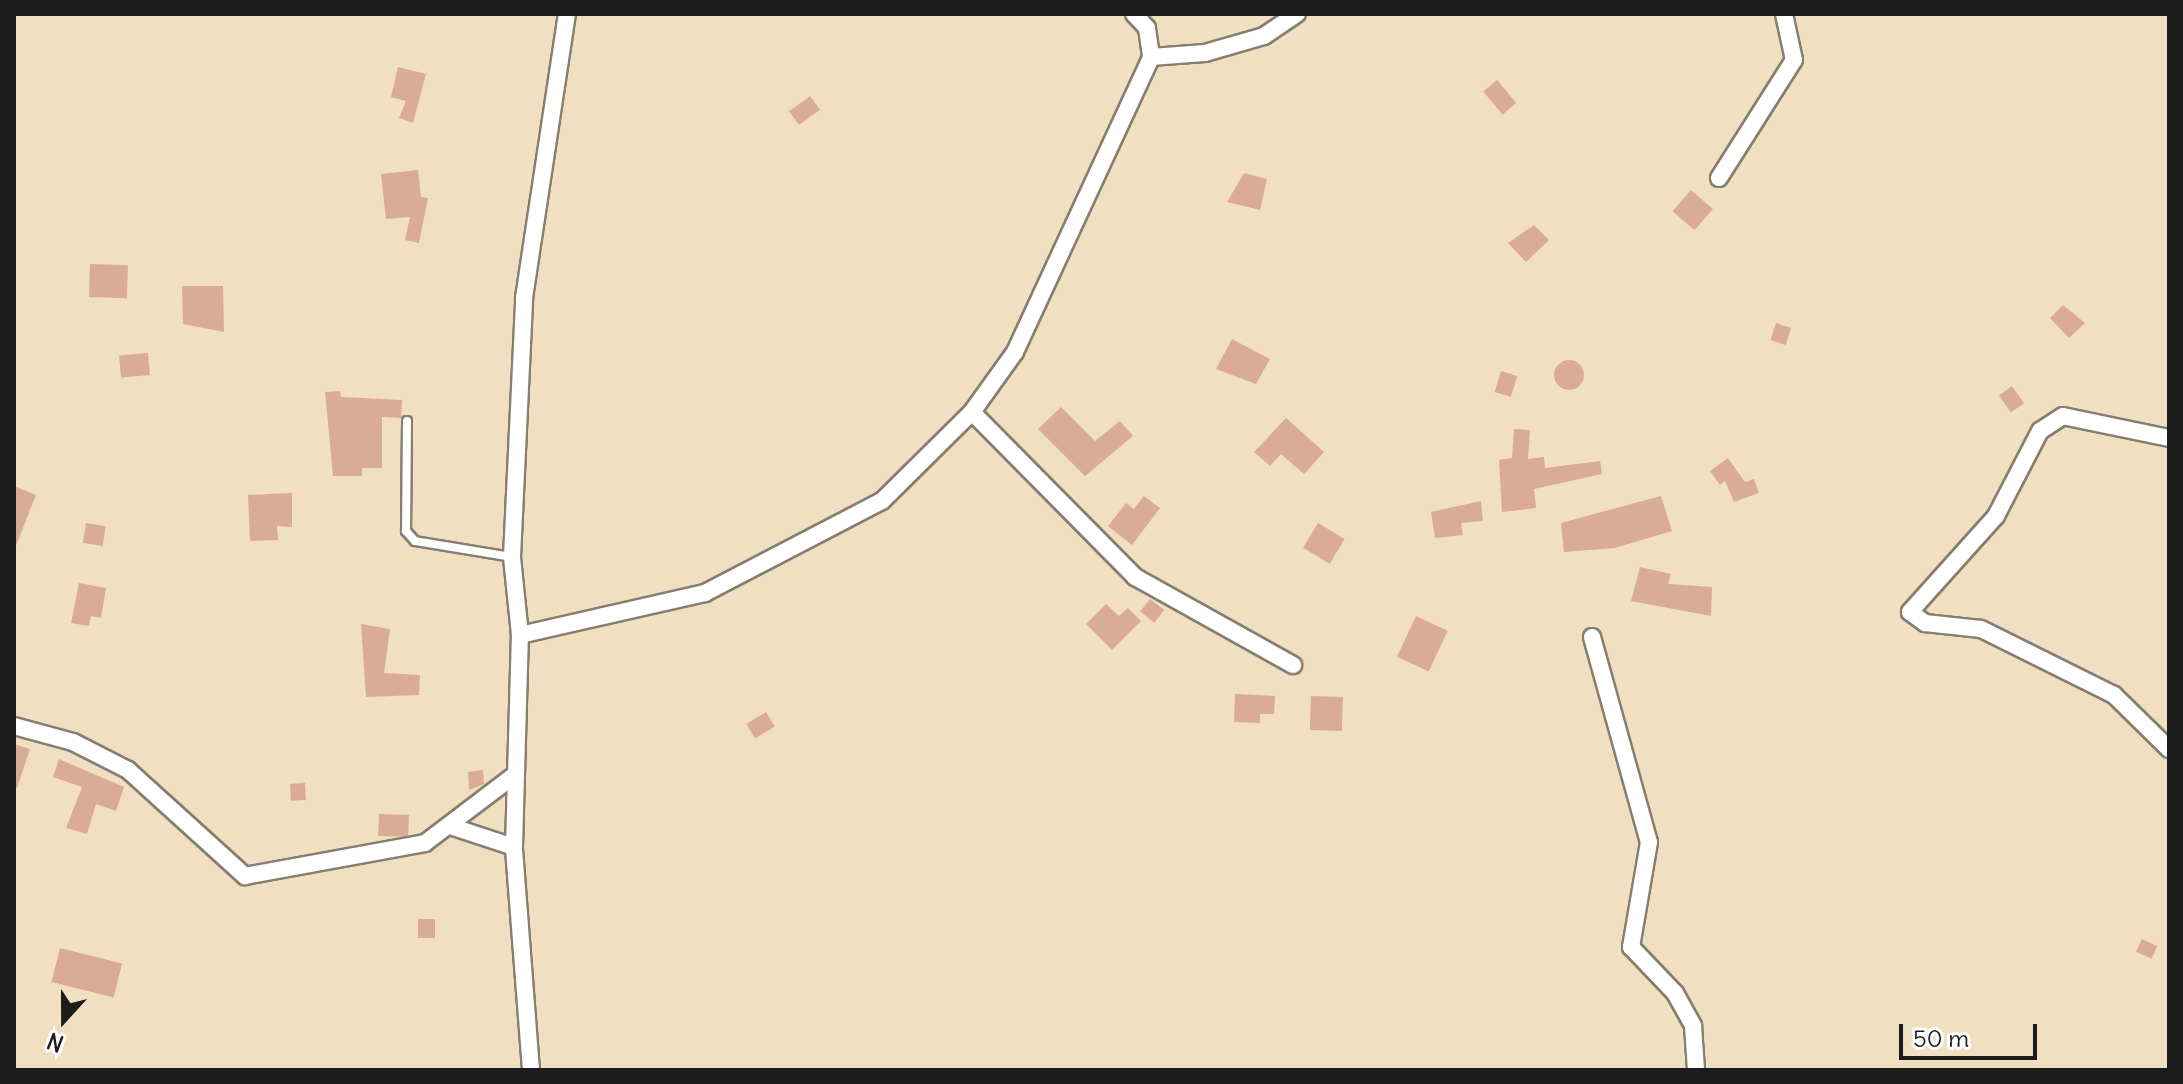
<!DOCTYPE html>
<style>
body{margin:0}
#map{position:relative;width:2183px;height:1084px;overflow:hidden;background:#f0dfc0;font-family:Delius,sans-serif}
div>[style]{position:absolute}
.building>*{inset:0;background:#dbac95;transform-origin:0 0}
.round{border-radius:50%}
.roads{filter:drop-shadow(2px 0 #867e6e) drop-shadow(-2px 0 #867e6e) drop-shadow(0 2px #867e6e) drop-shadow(0 -2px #867e6e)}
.lane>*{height:8px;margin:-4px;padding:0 4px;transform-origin:4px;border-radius:4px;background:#fff}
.street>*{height:16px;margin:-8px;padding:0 8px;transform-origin:8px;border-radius:8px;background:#fff}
span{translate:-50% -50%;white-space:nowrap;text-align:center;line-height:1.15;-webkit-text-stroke:6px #fff;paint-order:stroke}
.frame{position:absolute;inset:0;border:16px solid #1c1c1c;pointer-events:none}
.north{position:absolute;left:24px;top:980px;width:80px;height:80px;-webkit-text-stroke:6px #fff;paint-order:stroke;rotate:201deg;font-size:22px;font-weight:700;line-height:32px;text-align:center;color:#1c1c1c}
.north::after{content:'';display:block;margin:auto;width:28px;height:36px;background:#1c1c1c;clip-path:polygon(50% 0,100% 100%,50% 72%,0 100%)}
.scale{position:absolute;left:1899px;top:1024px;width:138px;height:36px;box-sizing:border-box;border:4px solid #1c1c1c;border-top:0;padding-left:10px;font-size:24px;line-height:28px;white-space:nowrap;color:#1c1c1c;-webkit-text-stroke:6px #fff;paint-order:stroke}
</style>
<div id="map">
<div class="building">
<div style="clip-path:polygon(398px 67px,426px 74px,413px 123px,399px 118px,406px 101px,391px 97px)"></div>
<div style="left:1497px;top:80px;width:30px;height:18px;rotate:50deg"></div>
<div style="left:810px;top:96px;width:17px;height:26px;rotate:54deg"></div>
<div style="clip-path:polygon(418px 170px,421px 197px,428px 198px,419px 243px,405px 240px,410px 217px,386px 219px,381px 174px)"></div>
<div style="clip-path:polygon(1244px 173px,1267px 179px,1260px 210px,1227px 202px)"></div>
<div style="left:1691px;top:190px;width:29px;height:28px;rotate:41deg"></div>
<div style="clip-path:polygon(1534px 225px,1549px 240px,1526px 262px,1508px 243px)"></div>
<div style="left:90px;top:264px;width:38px;height:33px;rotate:2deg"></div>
<div style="clip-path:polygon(182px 286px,223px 286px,224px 332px,183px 324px)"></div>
<div style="clip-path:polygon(2063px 305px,2085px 323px,2069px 338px,2050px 318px)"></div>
<div style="left:1776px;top:323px;width:16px;height:18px;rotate:18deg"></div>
<div style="clip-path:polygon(1232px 339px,1270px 359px,1256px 384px,1216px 369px)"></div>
<div style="left:148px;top:353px;width:22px;height:29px;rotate:85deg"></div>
<div class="round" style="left:1554px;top:360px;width:30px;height:30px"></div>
<div style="left:1501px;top:371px;width:17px;height:22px;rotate:17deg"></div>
<div style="left:2012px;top:386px;width:21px;height:16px;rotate:55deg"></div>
<div style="clip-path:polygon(340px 391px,341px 397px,402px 400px,401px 418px,382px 417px,382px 468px,362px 468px,362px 476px,333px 476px,325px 392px)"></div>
<div style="clip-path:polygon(1061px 407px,1095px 441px,1120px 421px,1133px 436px,1085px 476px,1038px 429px)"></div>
<div style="clip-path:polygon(1286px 418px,1324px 452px,1304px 474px,1281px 454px,1270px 466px,1254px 452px)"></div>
<div style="clip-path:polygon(1514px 429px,1530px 430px,1528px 459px,1544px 457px,1545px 468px,1600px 461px,1602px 474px,1534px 489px,1536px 508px,1502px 512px,1499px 460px,1512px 458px)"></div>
<div style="clip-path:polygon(1728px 458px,1745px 482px,1754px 479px,1759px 493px,1734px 502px,1725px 481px,1720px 485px,1710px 471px)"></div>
<div style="clip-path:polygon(14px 486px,36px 495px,15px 548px,14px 548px)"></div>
<div style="clip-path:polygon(292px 493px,292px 527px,277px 526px,278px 540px,250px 541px,248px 495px)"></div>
<div style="clip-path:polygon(1144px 496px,1160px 508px,1132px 545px,1108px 526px,1126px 503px,1134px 509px)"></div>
<div style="clip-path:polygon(1661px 496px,1672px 531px,1615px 548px,1564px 552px,1561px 523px)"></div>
<div style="clip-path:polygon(1481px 501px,1483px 521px,1461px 523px,1463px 535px,1435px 538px,1431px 512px)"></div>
<div style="left:86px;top:523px;width:20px;height:20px;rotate:9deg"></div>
<div style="left:1318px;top:523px;width:31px;height:29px;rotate:31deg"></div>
<div style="clip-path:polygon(1640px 567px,1671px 574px,1668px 584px,1712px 587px,1711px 616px,1631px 601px)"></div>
<div style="clip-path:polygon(79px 583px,106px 588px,101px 618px,91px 616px,89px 626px,71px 623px)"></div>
<div style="left:1150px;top:599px;width:18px;height:16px;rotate:38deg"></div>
<div style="clip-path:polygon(1106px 604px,1119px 616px,1128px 608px,1141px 621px,1112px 650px,1086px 624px)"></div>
<div style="left:1416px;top:616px;width:35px;height:45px;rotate:25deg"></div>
<div style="clip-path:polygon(361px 624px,390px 629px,384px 673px,420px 675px,419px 695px,366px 697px)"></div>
<div style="clip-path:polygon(1235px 694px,1275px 696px,1274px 714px,1260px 714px,1260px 723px,1234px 722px)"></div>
<div style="left:1311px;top:696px;width:32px;height:34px;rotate:2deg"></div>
<div style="left:766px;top:712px;width:17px;height:23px;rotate:59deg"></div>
<div style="clip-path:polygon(14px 744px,30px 749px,17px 788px,14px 788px)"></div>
<div style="clip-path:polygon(59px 759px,124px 787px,116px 811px,96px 804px,87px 834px,66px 828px,82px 787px,53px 777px)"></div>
<div style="clip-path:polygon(483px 770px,484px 784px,469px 790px,468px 772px)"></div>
<div style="left:305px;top:783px;width:17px;height:15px;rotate:87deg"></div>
<div style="left:379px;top:814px;width:30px;height:22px;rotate:2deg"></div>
<div style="left:418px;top:919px;width:17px;height:19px"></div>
<div style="left:2142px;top:939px;width:17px;height:14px;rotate:25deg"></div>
<div style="left:60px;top:948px;width:64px;height:35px;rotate:14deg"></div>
</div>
<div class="roads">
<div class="lane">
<div style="left:407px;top:421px;width:110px;rotate:90.5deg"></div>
<div style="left:406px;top:531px;width:13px;rotate:48deg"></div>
<div style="left:415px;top:541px;width:98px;rotate:9.4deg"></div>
</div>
<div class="street">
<div style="left:1134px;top:14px;width:19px;rotate:47deg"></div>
<div style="left:1147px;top:28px;width:29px;rotate:82deg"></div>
<div style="left:1719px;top:178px;width:140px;rotate:-57.6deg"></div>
<div style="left:1794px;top:60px;width:47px;rotate:-102.3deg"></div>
<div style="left:972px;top:412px;width:232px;rotate:45.3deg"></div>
<div style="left:1135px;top:577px;width:181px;rotate:29.1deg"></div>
<div style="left:2169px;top:438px;width:108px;rotate:-168.3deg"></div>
<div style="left:2063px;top:416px;width:27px;rotate:147deg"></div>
<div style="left:2040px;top:431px;width:96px;rotate:117.4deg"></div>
<div style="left:1996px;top:516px;width:129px;rotate:131.9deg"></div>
<div style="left:1910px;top:612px;width:19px;rotate:36deg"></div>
<div style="left:1925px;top:623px;width:56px;rotate:6.1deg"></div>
<div style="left:1981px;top:629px;width:148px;rotate:26.4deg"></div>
<div style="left:2114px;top:695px;width:77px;rotate:44.5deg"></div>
<div style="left:520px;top:635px;width:190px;rotate:-12.8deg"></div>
<div style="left:705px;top:593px;width:199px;rotate:-27.5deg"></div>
<div style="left:882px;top:501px;width:127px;rotate:-44.7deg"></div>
<div style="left:972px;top:412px;width:74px;rotate:-54.4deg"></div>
<div style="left:1015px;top:352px;width:325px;rotate:-65.2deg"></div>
<div style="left:1151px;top:57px;width:54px;rotate:-4.2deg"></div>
<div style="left:1205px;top:53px;width:61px;rotate:-16.1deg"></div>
<div style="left:1264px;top:36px;width:40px;rotate:-34deg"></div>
<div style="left:1592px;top:637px;width:213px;rotate:74.5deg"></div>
<div style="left:1649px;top:842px;width:107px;rotate:99.7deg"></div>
<div style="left:1631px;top:947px;width:64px;rotate:46.3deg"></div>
<div style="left:1675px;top:993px;width:38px;rotate:61deg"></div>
<div style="left:1693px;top:1026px;width:44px;rotate:86.1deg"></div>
<div style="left:14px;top:726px;width:61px;rotate:15.2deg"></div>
<div style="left:73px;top:742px;width:62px;rotate:27deg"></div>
<div style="left:128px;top:770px;width:158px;rotate:42.2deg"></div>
<div style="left:245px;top:876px;width:183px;rotate:-10.4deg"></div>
<div style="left:425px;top:843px;width:109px;rotate:-37.2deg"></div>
<div style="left:453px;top:827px;width:64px;rotate:18.2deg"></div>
<div style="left:531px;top:1070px;width:224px;rotate:-94.4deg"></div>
<div style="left:514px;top:847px;width:212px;rotate:-88.4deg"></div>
<div style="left:520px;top:635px;width:78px;rotate:-95.9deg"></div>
<div style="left:512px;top:557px;width:259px;rotate:-87.3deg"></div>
<div style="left:524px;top:298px;width:287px;rotate:-81.4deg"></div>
</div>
</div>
<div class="frame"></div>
<div class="north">N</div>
<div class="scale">50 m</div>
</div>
